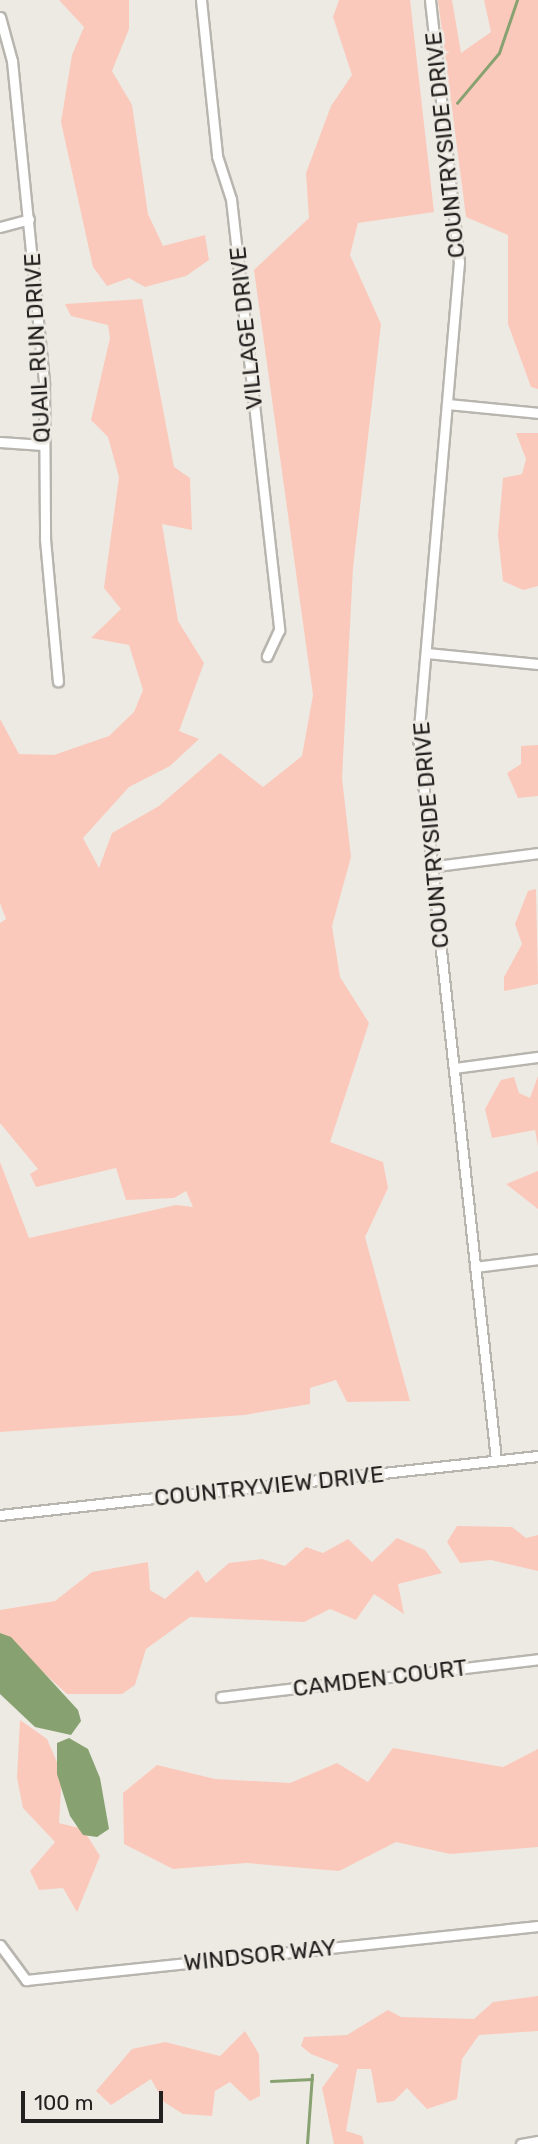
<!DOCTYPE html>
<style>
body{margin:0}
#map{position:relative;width:538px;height:2144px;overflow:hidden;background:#edeae3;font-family:Rubik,sans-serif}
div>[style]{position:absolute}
.green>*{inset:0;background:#fbc9bb}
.water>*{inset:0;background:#87a270}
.stream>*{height:2.5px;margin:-1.25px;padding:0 1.25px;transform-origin:1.25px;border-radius:1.25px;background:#87a270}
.roads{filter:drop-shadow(2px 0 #b8b5af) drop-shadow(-2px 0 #b8b5af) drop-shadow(0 2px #b8b5af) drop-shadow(0 -2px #b8b5af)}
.street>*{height:9px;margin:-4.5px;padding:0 4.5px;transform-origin:4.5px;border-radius:4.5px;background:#fff}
span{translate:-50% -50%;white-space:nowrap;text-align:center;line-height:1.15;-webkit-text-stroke:6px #edeae3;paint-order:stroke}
.street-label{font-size:23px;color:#22211f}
.scale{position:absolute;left:21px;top:2091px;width:142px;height:32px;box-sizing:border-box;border:4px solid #22211f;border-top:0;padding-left:9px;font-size:21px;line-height:24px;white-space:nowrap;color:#22211f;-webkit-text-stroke:5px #edeae3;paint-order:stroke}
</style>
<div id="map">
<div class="green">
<div style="clip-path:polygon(59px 0,129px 0,129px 29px,112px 71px,132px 105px,148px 214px,163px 246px,205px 235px,209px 260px,186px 276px,145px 287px,129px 278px,107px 286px,93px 267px,61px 122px,72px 55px,84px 27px)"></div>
<div style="clip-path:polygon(339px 0,410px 0,434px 212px,358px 223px,350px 255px,381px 324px,353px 568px,342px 778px,351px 857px,332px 926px,340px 977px,369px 1023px,330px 1142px,383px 1162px,388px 1188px,365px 1237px,410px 1401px,347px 1402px,336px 1380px,310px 1388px,310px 1404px,244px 1415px,0 1432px,0 1162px,29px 1238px,176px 1205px,193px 1207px,186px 1191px,174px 1198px,126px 1200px,116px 1168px,36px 1187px,30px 1174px,38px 1169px,0 1123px,0 923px,6px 919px,0 903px,0 719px,19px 754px,54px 755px,109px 736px,134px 712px,143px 690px,129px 645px,91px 638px,121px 609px,104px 588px,119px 477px,108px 437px,91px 420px,110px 338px,108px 325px,71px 316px,65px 304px,142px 299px,174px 467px,190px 478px,192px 530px,162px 524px,178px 621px,204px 663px,179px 731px,199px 739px,170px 766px,129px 787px,83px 838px,99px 868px,112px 833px,159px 806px,220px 753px,263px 787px,302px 756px,313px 695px,254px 270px,309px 218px,306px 173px,331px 106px,352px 75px,333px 17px)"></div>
<div style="clip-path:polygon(438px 0,452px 0,461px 53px,491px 32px,484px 0,538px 0,538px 389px,531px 387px,508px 324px,508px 235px,466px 217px)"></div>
<div style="clip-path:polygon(516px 433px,538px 433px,538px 586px,523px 590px,503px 581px,498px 535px,503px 478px,522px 474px,526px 459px)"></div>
<div style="clip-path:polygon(538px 745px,538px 796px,518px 798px,507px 773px,521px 764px,521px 746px)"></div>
<div style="clip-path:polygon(536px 889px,538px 984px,504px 991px,504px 977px,522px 944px,515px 924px,528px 891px)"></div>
<div style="clip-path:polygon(538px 1076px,538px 1146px,535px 1130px,492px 1138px,485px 1109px,501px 1080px,514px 1077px,519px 1093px,530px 1098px)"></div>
<div style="clip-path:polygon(538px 1171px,538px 1209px,506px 1184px)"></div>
<div style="clip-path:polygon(457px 1526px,512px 1527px,526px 1538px,538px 1535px,538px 1571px,491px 1560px,460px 1563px,447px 1542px)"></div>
<div style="clip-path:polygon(397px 1538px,425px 1550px,442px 1573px,398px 1584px,404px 1614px,374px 1594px,356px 1620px,330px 1609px,304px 1622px,190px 1617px,146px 1649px,135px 1685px,122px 1694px,67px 1694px,0 1633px,0 1610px,55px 1601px,92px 1572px,148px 1562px,150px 1590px,165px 1599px,198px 1570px,206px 1583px,229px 1563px,262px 1559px,285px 1566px,306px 1547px,323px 1553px,348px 1539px,372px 1562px)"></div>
<div style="clip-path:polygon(20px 1720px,47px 1739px,62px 1774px,59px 1823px,83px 1829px,100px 1856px,77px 1912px,63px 1888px,39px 1890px,30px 1871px,55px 1842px,23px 1808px,17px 1778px)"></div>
<div style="clip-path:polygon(393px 1748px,503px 1767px,538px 1749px,538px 1847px,450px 1854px,396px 1842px,339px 1871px,246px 1863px,173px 1869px,124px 1844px,123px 1793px,157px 1765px,215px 1779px,290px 1783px,337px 1763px,368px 1782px)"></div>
<div style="clip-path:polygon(538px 1996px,538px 2031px,479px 2035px,462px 2059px,457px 2099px,427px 2109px,407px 2088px,394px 2101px,377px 2103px,371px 2069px,357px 2069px,346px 2131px,362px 2136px,364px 2144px,334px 2144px,322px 2088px,339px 2065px,311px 2054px,301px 2046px,304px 2037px,347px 2035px,388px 2010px,401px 2017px,474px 2019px,493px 2002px)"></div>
<div style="clip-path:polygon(245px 2031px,259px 2054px,260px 2096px,250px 2101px,230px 2082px,215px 2091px,212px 2116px,183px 2114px,164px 2102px,151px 2079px,111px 2105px,96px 2091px,132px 2049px,165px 2042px,220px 2056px)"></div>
</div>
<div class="water">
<div style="clip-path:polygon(0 1633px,11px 1637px,78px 1710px,81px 1721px,71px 1735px,35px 1727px,0 1694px)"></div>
<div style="clip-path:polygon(69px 1738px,88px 1749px,100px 1778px,109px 1829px,97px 1837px,83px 1835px,70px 1816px,57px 1774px,57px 1743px)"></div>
</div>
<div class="stream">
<div style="left:457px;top:103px;width:65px;rotate:-50deg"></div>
<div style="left:499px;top:53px;width:56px;rotate:-71.2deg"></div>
<div style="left:271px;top:2081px;width:41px;rotate:-2.8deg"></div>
<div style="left:307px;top:2144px;width:69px;rotate:-85.9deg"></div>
</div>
<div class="roads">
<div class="street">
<div style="left:201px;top:0;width:157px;rotate:84.1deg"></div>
<div style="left:217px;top:156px;width:45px;rotate:72deg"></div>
<div style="left:231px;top:199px;width:434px;rotate:83.6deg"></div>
<div style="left:279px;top:630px;width:29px;rotate:115deg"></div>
<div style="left:430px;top:0;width:264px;rotate:83.7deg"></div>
<div style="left:459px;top:262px;width:477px;rotate:94.9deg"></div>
<div style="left:418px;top:737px;width:727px;rotate:83.84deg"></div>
<div style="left:0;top:17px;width:46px;rotate:74.7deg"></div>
<div style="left:12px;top:61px;width:325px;rotate:84.3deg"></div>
<div style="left:44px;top:384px;width:155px;rotate:89.6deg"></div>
<div style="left:45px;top:539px;width:143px;rotate:84.8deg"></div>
<div style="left:0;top:227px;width:30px;rotate:-15deg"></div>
<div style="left:447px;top:404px;width:91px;rotate:5.6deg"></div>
<div style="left:0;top:442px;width:43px;rotate:4deg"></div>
<div style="left:426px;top:653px;width:113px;rotate:5.6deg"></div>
<div style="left:429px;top:867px;width:110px;rotate:-7.3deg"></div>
<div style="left:454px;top:1068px;width:85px;rotate:-7.5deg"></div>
<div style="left:475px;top:1267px;width:64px;rotate:-7.2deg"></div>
<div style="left:0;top:1515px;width:541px;rotate:-6.26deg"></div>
<div style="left:221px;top:1697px;width:319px;rotate:-6.8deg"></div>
<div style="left:0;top:1945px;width:44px;rotate:53.4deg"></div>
<div style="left:26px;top:1980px;width:515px;rotate:-6.02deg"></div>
<div style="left:521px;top:2144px;width:17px;rotate:-10deg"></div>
</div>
</div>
<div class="street-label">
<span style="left:445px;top:145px;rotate:-96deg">COUNTRYSIDE DRIVE</span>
<span style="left:246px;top:328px;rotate:-96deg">VILLAGE DRIVE</span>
<span style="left:37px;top:348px;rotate:-93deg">QUAIL RUN DRIVE</span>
<span style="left:431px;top:835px;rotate:-95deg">COUNTRYSIDE DRIVE</span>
<span style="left:269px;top:1486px;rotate:-6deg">COUNTRYVIEW DRIVE</span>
<span style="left:380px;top:1678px;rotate:-7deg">CAMDEN COURT</span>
<span style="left:260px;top:1955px;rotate:-6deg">WINDSOR WAY</span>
</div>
<div class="scale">100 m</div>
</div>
